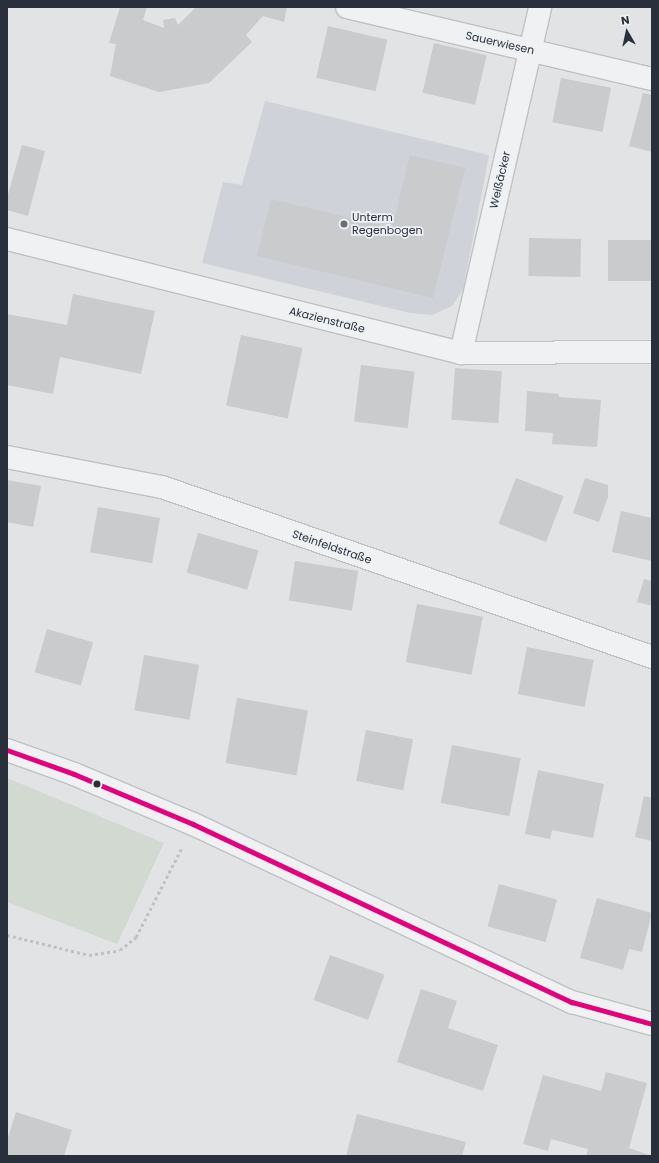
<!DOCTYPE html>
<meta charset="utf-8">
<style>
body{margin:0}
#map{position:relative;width:659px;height:1163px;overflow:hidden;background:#e1e3e5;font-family:Poppins,sans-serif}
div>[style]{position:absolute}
.built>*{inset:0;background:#cfd2d8}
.green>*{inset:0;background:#d1d9d1}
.building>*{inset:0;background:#c9cbcd;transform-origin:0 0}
.path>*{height:2.5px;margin-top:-1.25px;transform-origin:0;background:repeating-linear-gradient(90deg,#bfc1c4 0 3px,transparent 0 6px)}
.roads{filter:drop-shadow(1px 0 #bfc1c3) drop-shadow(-1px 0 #bfc1c3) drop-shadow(0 1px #bfc1c3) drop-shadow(0 -1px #bfc1c3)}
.street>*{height:22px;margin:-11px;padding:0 11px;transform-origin:11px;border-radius:11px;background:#eff1f2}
.bus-1>*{height:5px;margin:-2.5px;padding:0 2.5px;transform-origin:2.5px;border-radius:2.5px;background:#e5007d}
.dots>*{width:11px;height:11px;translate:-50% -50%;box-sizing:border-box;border:2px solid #eef1f4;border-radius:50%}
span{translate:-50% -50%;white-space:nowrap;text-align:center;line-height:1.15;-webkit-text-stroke:3.5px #eef1f4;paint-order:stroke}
.street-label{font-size:11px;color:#29303c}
.poi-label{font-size:11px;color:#29303c}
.left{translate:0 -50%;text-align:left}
.frame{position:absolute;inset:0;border:8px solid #29303c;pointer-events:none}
.north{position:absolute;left:607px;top:12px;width:40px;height:40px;-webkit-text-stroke:3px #eef1f4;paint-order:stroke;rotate:351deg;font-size:11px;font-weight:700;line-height:16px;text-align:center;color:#29303c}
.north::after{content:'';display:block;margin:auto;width:14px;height:18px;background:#29303c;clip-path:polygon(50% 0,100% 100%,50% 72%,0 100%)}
</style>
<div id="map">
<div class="built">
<div style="clip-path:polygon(265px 101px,489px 155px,463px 290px,452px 306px,432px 315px,410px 313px,202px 263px,223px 182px,242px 185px)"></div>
</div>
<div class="green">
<div style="clip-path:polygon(7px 778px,164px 843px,117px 944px,7px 902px)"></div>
</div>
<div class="building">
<div style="clip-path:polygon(120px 7px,147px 7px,143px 20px,164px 28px,163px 20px,175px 18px,178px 25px,196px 7px,287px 7px,284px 22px,263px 16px,246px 35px,252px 42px,209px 83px,159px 92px,110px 76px,116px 44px,109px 43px)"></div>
<div style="left:328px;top:26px;width:61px;height:53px;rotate:13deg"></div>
<div style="left:434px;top:43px;width:54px;height:51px;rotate:13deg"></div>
<div style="left:561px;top:78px;width:51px;height:45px;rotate:11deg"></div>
<div style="clip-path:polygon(643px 93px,652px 95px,652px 152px,629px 146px)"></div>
<div style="clip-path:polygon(22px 145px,45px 151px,28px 216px,7px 210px,7px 198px)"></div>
<div style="clip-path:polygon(410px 155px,465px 168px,433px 298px,257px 256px,271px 199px,392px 228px)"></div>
<div style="left:529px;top:238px;width:52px;height:38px;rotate:1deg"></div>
<div style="left:652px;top:240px;width:41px;height:44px;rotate:90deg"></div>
<div style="clip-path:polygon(73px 294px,155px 311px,141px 374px,60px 357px,53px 394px,7px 385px,7px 314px,67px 325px)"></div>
<div style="left:241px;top:335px;width:63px;height:72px;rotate:12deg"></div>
<div style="left:361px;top:365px;width:54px;height:57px;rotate:7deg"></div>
<div style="left:455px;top:368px;width:47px;height:52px;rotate:4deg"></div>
<div style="clip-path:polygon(527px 391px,559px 394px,559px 397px,601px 400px,597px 447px,552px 444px,553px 433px,525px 431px)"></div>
<div style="left:516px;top:478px;width:51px;height:49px;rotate:21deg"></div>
<div style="clip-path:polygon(585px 478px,608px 485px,608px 497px,599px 522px,573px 513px)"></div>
<div style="clip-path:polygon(7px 480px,41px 486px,33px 527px,7px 522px)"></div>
<div style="left:98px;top:507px;width:63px;height:46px;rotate:10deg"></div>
<div style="clip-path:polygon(621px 511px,652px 518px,652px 561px,612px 552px)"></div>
<div style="left:198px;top:533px;width:63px;height:41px;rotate:16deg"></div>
<div style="left:295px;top:561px;width:64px;height:40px;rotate:9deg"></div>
<div style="clip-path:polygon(644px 579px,652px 581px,652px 606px,637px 602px)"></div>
<div style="left:417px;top:604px;width:67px;height:59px;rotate:11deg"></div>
<div style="left:47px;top:629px;width:48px;height:45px;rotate:16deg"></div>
<div style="left:527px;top:647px;width:68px;height:48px;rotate:11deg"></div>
<div style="left:144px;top:655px;width:56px;height:56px;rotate:10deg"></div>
<div style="left:237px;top:698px;width:72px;height:66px;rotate:10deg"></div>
<div style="left:366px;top:730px;width:48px;height:52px;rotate:11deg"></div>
<div style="left:452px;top:745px;width:70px;height:59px;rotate:11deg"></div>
<div style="clip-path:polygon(538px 770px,604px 784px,593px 838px,552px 830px,550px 839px,525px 834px)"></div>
<div style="clip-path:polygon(644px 796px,652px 798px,652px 841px,635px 837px)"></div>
<div style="left:499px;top:884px;width:60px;height:44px;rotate:15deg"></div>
<div style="clip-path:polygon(597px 898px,652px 913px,642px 952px,629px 949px,623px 970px,580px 958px)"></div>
<div style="left:330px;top:955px;width:58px;height:48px;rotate:20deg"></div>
<div style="clip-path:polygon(421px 989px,457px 1001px,448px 1028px,498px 1045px,483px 1091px,397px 1062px)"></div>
<div style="clip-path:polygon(606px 1072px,647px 1083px,629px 1148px,652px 1156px,586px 1156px,588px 1149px,551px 1139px,548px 1151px,523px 1144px,543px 1075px,601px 1091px)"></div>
<div style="clip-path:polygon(16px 1112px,72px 1130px,64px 1156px,7px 1156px,7px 1141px)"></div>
<div style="clip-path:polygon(357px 1114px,466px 1142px,462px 1156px,346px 1156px)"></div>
</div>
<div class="path">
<div style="left:7px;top:935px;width:84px;rotate:13.7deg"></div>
<div style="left:89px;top:955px;width:31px;rotate:-9deg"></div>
<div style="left:120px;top:950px;width:21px;rotate:-39deg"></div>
<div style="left:136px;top:937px;width:99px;rotate:-62.9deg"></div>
</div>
<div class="roads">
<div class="street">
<div style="left:347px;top:7px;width:313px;rotate:13.3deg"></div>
<div style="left:7px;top:239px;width:468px;rotate:14.1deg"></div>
<div style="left:461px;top:353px;width:191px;rotate:-0.3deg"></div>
<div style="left:461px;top:353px;width:355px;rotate:-77.1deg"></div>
<div style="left:7px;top:457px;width:158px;rotate:11deg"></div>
<div style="left:162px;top:487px;width:519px;rotate:19.13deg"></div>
<div style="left:7px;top:750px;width:71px;rotate:19.7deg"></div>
<div style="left:74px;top:774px;width:129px;rotate:22.8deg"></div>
<div style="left:193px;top:824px;width:419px;rotate:25.2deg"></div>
<div style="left:572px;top:1002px;width:83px;rotate:15.4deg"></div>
</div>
</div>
<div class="bus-1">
<div style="left:7px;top:750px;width:71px;rotate:19.7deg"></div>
<div style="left:74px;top:774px;width:129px;rotate:22.8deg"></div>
<div style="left:193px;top:824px;width:419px;rotate:25.2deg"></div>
<div style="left:572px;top:1002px;width:83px;rotate:15.4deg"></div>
</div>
<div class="dots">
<div style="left:344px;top:224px;background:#696f77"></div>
<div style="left:97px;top:784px;background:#29303c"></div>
</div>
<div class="street-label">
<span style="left:500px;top:43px;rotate:13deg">Sauerwiesen</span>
<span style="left:500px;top:180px;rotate:-77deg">Weißäcker</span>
<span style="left:327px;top:320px;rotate:14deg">Akazienstraße</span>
<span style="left:332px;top:547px;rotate:19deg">Steinfeldstraße</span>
</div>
<div class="poi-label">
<span class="left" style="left:352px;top:224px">Unterm<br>Regenbogen</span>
</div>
<div class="frame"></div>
<div class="north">N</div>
</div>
